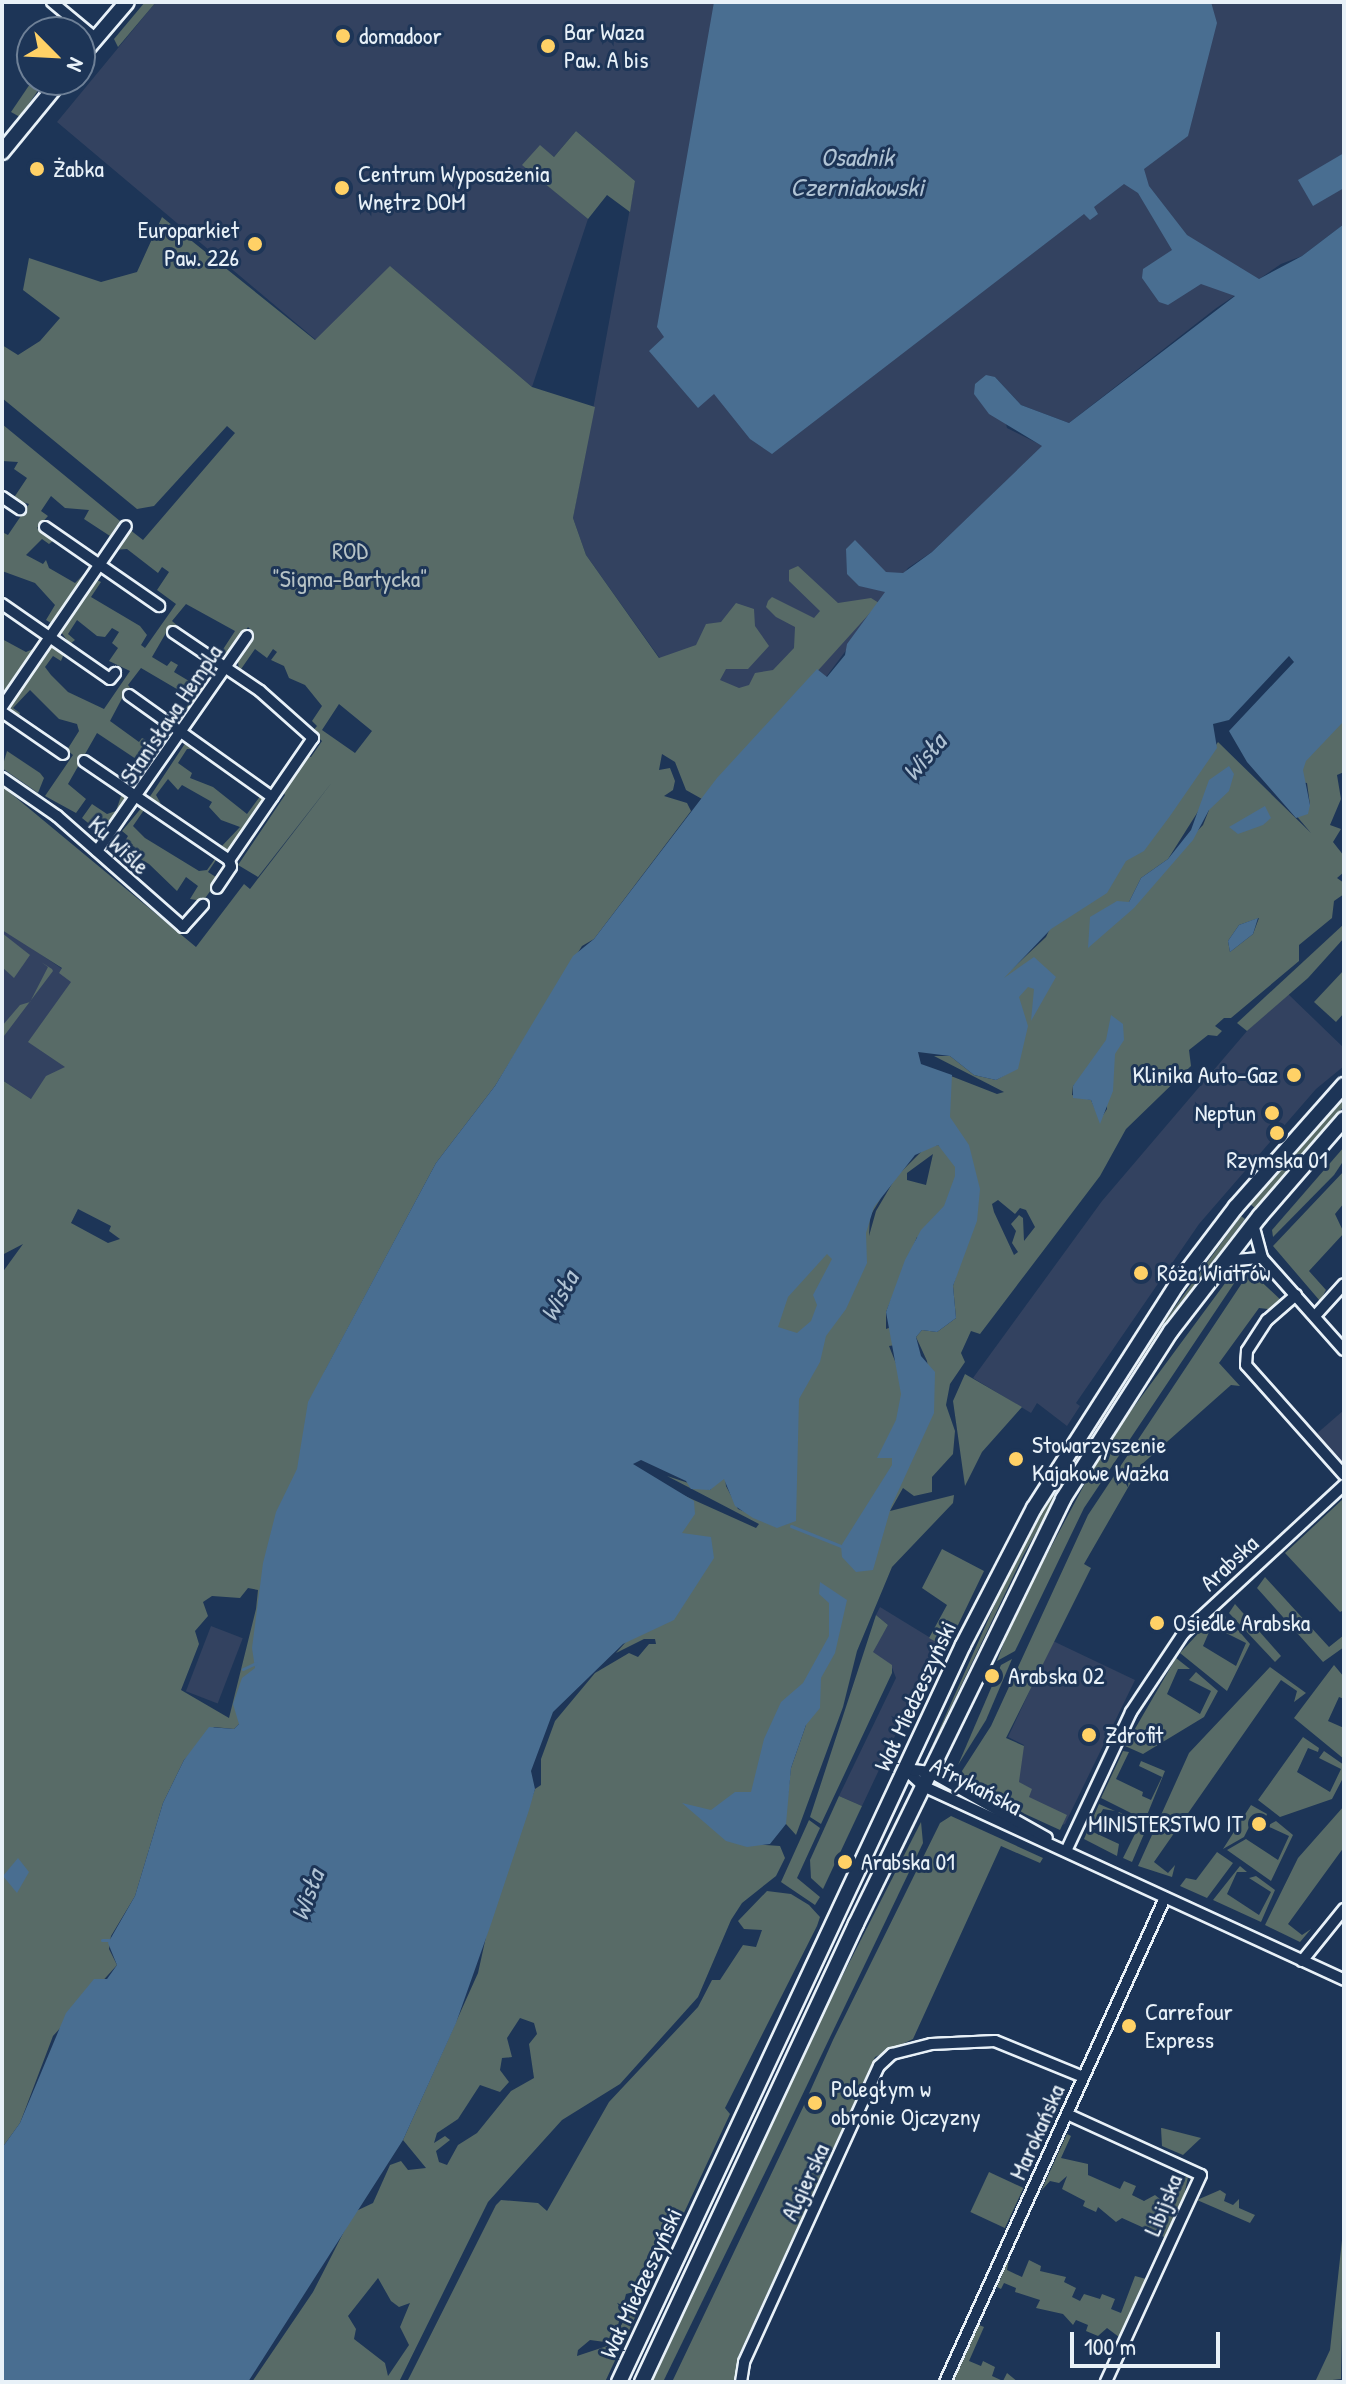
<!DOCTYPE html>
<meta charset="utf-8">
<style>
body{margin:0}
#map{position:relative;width:1346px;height:2384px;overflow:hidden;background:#1d3557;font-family:"Patrick Hand",sans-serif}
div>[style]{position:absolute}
.built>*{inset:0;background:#334260;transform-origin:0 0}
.green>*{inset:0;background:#586b67;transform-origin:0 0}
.water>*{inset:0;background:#496e91}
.stream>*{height:3px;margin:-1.5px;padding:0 1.5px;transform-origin:1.5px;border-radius:1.5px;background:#496e91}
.roads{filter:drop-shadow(2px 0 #e8f1f8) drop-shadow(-2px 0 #e8f1f8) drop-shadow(0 2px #e8f1f8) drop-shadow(0 -2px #e8f1f8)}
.minor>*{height:10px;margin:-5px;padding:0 5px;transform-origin:5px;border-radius:5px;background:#1d3557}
.tertiary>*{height:14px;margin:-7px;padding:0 7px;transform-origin:7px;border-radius:7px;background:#1d3557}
.secondary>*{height:14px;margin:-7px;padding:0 7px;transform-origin:7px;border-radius:7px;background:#1d3557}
.dots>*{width:22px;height:22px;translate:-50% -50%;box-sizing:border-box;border:4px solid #1d3557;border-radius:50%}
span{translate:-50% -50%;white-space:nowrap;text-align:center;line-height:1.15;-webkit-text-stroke:6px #1d3557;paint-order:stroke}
.poi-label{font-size:24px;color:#e8f1f8}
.left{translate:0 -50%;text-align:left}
.right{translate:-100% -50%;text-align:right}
.park-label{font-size:24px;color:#b6c2c5}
.street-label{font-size:24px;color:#e8f1f8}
.water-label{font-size:26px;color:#b0c3d4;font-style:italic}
.frame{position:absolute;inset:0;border:4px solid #e8f1f8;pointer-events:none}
.north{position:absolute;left:16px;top:16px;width:80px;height:80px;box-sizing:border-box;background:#1d3557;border:2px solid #6e8097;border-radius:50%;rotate:114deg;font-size:22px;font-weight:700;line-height:32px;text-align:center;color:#e8f1f8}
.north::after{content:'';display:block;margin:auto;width:28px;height:36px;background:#ffd166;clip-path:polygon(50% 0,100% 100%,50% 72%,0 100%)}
.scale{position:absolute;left:1070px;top:2332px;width:150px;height:36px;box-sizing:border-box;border:4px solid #e8f1f8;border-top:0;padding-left:10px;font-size:24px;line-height:28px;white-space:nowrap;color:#e8f1f8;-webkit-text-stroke:6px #1d3557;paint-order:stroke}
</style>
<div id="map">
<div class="built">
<div style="clip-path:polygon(156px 2px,1344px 2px,1344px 224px,1302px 256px,1281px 264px,1215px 309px,1069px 423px,1021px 405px,995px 377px,1007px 428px,1043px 446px,932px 552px,908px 568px,826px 677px,817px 669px,696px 709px,586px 555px,573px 518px,635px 181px,576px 131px,554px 157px,540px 146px,523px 165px,588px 219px,532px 387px,391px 267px,316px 340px,57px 122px)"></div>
<div style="clip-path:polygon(2px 928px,133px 1017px,75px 1128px,2px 1080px)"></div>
<div style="clip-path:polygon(1287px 993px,1344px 1048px,1344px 1066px,1316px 1089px,1199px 1224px,1076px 1403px,1080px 1406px,1067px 1426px,1037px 1403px,1031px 1413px,973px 1378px,1102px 1201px,1247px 1031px)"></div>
<div style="clip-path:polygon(1344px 1410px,1344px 1469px,1314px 1436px)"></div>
<div style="clip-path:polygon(880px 1607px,947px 1648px,927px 1689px,919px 1685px,862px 1806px,839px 1796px,896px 1678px,891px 1665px,872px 1652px,888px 1625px,876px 1615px)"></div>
<div style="left:211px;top:1626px;width:34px;height:70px;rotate:21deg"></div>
<div style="clip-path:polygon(1053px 1641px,1135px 1680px,1065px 1824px,1056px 1827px,1003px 1789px,1024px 1745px,1008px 1737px)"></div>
</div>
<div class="green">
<div style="clip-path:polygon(145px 2px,156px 2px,118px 47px,114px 39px)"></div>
<div style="clip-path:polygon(45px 80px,20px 117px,11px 112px,32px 81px)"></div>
<div style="clip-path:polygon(576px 131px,635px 181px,630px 212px,607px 195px,588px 219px,522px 165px,540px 145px,554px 157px)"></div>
<div style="clip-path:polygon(evenodd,162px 217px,315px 340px,390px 266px,532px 387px,595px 407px,573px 518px,586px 555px,659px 658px,696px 645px,706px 624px,721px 622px,736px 603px,754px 609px,755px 626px,769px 646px,748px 669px,726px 669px,720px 680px,739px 688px,749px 685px,755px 673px,773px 670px,794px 648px,795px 627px,776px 617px,766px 607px,768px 601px,772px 597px,814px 618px,820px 611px,789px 581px,789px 570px,798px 566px,838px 603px,871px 598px,879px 603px,702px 799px,686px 790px,675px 762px,662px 754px,659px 770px,670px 768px,675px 781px,673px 790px,664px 796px,687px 803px,691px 811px,594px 939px,582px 946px,495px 1086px,436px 1163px,325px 1371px,260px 1606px,256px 1629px,261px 1661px,239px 1724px,234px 1729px,214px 1727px,184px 1760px,163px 1803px,135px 1896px,111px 1936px,109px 1949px,117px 1965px,53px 2036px,20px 2123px,2px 2148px,2px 1273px,23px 1244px,2px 1255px,2px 1080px,31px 1099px,46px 1076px,65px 1067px,28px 1042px,71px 982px,59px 973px,62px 968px,2px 930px,2px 786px,196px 947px,244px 884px,250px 889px,333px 781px,258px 877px,238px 865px,285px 795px,281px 789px,304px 756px,311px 757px,322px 741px,312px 732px,317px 726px,312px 721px,322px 706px,305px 685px,289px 678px,284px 666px,271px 660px,277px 652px,273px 649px,267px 658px,255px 649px,239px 672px,238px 661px,254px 633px,248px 627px,229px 656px,218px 657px,235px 631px,186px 604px,172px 621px,180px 628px,170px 626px,152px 657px,167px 666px,171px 661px,178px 665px,174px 672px,204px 690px,182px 722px,175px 723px,190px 702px,187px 695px,141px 668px,128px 685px,136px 695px,127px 689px,110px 721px,139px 742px,142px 738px,159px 746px,172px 732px,135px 787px,123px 781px,136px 781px,145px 765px,97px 733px,68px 784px,86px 799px,76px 813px,45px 796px,73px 755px,67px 750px,79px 731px,77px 724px,59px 719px,30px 690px,13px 708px,20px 713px,18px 717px,9px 709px,51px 647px,57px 646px,65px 651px,61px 661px,53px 656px,45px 667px,51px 675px,68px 692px,104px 709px,130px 671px,109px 661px,118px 648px,112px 643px,119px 632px,112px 628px,105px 637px,97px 636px,77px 620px,68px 634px,75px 640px,70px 644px,61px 632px,97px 580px,101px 582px,91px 597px,140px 626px,147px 635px,141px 645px,145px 648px,176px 604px,157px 590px,169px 572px,162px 567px,158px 573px,127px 549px,114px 550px,129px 529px,143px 540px,235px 433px,227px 426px,154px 506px,137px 509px,2px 398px,2px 345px,18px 355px,40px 341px,60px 318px,23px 290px,29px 258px,101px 282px,137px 272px,162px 217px,339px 704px,372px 731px,355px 753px,322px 730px,339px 704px,162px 217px,78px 1209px,111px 1226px,109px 1231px,120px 1239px,108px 1243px,71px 1223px,78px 1209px,162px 217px,248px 1588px,258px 1590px,256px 1609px,229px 1718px,181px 1690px,199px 1644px,195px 1631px,208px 1616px,203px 1602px,212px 1596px,240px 1598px,248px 1588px)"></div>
<div style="clip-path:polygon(2px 424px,120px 521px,110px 536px,84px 519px,89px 510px,65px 508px,51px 496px,41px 511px,48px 516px,37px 528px,54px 540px,49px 544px,42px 539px,26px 555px,43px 564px,46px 560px,49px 568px,75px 583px,88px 570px,51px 623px,46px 620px,55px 605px,35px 583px,2px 571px,2px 532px,8px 535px,29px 504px,13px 499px,27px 478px,14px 469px,18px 462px,2px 461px)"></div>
<div style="clip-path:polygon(2px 639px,26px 652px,33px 649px,3px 693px)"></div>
<div style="clip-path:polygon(evenodd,1334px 688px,1344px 690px,1344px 772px,1337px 775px,1341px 799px,1330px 825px,1341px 829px,1333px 842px,1344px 856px,1344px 872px,1337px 878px,1344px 883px,1344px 894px,1334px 901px,1332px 918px,1299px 945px,1299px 961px,1231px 1018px,1224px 1018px,1215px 1026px,1222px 1031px,1217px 1036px,1208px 1035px,1189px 1050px,1191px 1066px,1126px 1129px,1100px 1176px,980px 1334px,971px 1331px,961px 1353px,965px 1362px,950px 1384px,946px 1405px,955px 1431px,953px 1454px,932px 1477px,932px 1492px,914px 1496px,903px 1488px,890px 1511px,954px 1495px,953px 1503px,892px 1567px,857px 1651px,843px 1707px,796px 1835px,786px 1824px,786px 1811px,791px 1768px,806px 1725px,804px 1708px,796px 1705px,777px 1727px,768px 1778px,749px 1811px,736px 1809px,716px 1818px,737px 1843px,780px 1846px,785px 1858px,776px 1876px,742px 1903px,731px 1920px,698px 1997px,620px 2084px,562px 2120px,488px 2202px,399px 2382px,252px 2382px,313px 2292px,354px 2212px,373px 2203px,390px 2165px,401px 2161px,408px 2170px,426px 2168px,403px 2140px,478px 1973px,493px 1905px,535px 1789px,541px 1785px,541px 1759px,555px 1721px,595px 1673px,629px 1653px,638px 1657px,649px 1644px,656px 1644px,655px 1639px,644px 1639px,616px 1653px,660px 1604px,693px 1549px,681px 1533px,690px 1505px,665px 1487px,756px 1528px,759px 1524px,667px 1476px,710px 1490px,720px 1477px,708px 1472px,708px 1466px,718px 1461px,724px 1465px,726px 1486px,738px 1509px,777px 1525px,787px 1524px,794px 1515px,796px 1485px,784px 1415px,788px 1381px,774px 1345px,781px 1290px,881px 1198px,870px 1216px,869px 1236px,876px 1211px,896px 1177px,926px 1147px,938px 1145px,966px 1168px,965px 1180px,944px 1217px,948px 1239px,930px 1244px,917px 1237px,886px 1312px,886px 1329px,897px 1325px,903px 1329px,901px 1344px,889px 1346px,905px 1386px,902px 1423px,894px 1474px,874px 1495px,851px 1535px,849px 1558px,863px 1568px,875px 1556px,888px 1503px,900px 1484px,906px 1457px,922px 1426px,920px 1408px,931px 1390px,927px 1361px,916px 1337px,922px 1330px,937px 1332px,956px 1318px,953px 1286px,972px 1222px,970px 1165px,946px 1143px,932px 1118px,933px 1069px,997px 1094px,1004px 1092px,934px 1056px,950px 1056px,974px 1075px,996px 1080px,1010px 1072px,1017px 1051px,1013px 1028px,999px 1029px,974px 1048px,978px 1014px,997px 997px,988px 994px,992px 988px,1046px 937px,1068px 891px,1082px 869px,1091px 866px,1094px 849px,1111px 849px,1126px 857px,1133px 852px,1172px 809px,1218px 742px,1311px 833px,1244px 754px,1293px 804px,1310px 805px,1307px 783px,1298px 782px,1296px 774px,1323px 734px,1321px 694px,1334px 688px,1204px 802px,1209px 810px,1203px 825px,1117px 915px,1114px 903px,1129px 902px,1141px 878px,1168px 859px,1204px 802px,1334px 688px,1259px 918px,1253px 934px,1230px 952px,1228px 941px,1239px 925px,1259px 918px,1334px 688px,1087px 1073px,1107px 1080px,1107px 1109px,1100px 1120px,1091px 1100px,1072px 1095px,1073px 1086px,1087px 1073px,1334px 688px,933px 1154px,926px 1185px,907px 1180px,907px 1173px,933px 1154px,1334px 688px,998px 1200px,1015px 1214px,1020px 1208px,1026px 1210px,1035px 1227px,1024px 1241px,1023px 1218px,1019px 1215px,1011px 1224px,1016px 1231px,1012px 1243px,1018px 1252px,1014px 1255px,994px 1212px,992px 1204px,998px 1200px,1334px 688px,520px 2018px,534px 2023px,537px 2034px,529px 2044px,534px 2078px,511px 2091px,477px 2133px,458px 2145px,447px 2165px,439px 2162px,436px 2151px,450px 2140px,445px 2136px,434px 2143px,437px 2133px,458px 2119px,480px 2085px,500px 2092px,509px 2082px,500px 2070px,502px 2058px,512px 2057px,507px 2038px,520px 2018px,1334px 688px,378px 2278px,391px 2301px,399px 2307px,410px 2303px,400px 2327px,409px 2345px,388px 2376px,385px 2363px,354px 2339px,356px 2329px,348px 2316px,378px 2278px)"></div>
<div style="clip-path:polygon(186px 742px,198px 749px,187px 749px,178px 763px,192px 773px,190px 778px,213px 787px,247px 814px,261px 795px,266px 798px,228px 853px,220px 848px,240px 827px,221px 820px,209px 807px,212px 802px,182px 785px,178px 790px,168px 779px,156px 795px,161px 804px,149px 798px)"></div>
<div style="clip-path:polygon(7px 751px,40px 773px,44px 778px,38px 793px,2px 768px)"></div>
<div style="clip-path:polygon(123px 790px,129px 800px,109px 827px,98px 831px,82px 818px,92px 804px,107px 814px,116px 811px)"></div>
<div style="clip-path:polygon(143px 806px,155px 812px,144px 810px,133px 826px,145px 838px,199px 871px,207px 870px,217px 856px,224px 862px,216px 860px,208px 872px,219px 879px,203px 901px,190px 899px,198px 886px,186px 877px,177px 891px,149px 864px,132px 855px,135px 847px,124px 843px,128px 836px,122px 831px)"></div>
<div style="clip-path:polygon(1344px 924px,1344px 938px,1308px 978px,1247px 1031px,1237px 1023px)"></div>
<div style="clip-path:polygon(2px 933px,30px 955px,14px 978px,2px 967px)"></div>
<div style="clip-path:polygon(41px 962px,52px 969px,53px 971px,4px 1036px,2px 1026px,20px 1005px,30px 1002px,48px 967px)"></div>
<div style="clip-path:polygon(1344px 970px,1344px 1013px,1336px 1022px,1314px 1002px)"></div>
<div style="clip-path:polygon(1344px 1098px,1344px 1106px,1255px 1208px,1250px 1204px)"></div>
<div style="clip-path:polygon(1344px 1147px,1344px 1160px,1334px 1175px,1273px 1237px,1272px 1230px)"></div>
<div style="clip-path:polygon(1344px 1171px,1344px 1203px,1335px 1214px,1344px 1233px,1309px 1271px,1326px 1290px,1320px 1301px,1273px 1246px)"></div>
<div style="clip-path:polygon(1241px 1216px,1245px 1219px,1160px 1330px,1081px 1451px,1023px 1556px,927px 1757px,1009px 1573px,1047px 1503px,1132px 1366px)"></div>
<div style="clip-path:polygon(1249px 1261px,1084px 1508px,1015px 1651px,997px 1661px,1013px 1618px,1105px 1446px,1237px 1267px)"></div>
<div style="clip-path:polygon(1250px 1271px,1284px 1303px,1277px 1310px,1259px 1308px,1219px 1363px,1240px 1386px,1231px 1385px,1141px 1465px,1084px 1564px,1091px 1568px,1006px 1738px,1024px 1746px,1019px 1782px,1032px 1789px,1029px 1797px,1067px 1815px,1060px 1830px,1025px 1814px,964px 1777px,962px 1771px,991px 1726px,1088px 1515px)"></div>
<div style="clip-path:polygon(965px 1374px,1022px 1407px,982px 1452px,965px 1486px,953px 1401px)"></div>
<div style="clip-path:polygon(1344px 1498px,1344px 1610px,1340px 1612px,1285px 1553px)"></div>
<div style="clip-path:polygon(942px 1549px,984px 1571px,947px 1648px,929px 1638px,947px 1605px,922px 1588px)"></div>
<div style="clip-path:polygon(1265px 1577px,1329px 1647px,1344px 1635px,1344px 1647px,1323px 1662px,1257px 1588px)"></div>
<div style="clip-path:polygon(1235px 1604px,1281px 1656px,1275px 1662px,1229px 1613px)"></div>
<div style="clip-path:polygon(1220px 1610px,1226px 1617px,1222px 1627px,1213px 1623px,1203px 1646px,1236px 1666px,1246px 1643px,1224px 1632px,1232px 1623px,1250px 1644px,1227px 1691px,1180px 1653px)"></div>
<div style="clip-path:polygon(876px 1615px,888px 1625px,873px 1652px,892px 1665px,892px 1673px,821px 1824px,810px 1817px)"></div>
<div style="clip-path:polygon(1176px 1658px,1190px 1669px,1178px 1669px,1167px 1694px,1200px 1714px,1211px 1691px,1189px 1680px,1196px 1672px,1218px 1691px,1204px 1717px,1143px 1754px,1125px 1746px)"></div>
<div style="clip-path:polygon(1012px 1659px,986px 1720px,958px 1765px,1001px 1665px)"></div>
<div style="clip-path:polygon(1334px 1665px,1344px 1677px,1344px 1699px,1339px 1697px,1328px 1721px,1344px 1728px,1344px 1759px,1294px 1718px)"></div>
<div style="clip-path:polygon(1270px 1667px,1306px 1693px,1294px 1702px,1297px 1691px,1281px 1680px,1154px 1862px,1168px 1873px,1175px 1865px,1172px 1877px,1138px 1866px,1189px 1753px)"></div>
<div style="clip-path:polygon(1303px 1737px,1319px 1748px,1318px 1752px,1308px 1748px,1297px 1772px,1330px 1792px,1341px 1769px,1319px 1758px,1324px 1751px,1344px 1765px,1344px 1776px,1332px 1799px,1280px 1817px,1258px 1800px)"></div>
<div style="clip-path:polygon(1123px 1751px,1129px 1752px,1116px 1779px,1143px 1792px,1142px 1796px,1151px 1800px,1162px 1777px,1139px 1766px,1141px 1761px,1165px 1771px,1145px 1820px,1101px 1798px)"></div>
<div style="clip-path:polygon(839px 1796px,862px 1806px,823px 1889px,811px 1878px,810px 1860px)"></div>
<div style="clip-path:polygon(1099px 1804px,1115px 1811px,1103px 1809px,1093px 1832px,1119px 1844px,1117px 1856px,1084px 1839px)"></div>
<div style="clip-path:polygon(1251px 1805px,1267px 1814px,1265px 1819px,1255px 1815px,1244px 1837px,1223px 1849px)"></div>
<div style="clip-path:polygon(1344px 1806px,1344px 1847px,1288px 1924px,1302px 1935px,1311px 1929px,1300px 1942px,1265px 1925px,1298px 1858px)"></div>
<div style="clip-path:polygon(1119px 1812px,1147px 1827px,1132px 1862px,1123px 1858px,1137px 1830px,1114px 1819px)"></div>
<div style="clip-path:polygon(951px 1816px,1043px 1858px,1040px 1863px,1001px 1846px,913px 2039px,875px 2057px,738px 2357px,736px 2382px,672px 2382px,806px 2101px,818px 2109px,821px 2101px,807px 2098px,833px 2040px,940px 1823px)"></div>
<div style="clip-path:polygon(809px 1820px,820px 1828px,797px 1878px,820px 1897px,815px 1905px,781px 1882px)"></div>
<div style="clip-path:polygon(1276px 1821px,1293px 1835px,1271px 1881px,1227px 1850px,1246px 1839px,1278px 1860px,1289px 1836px,1267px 1826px)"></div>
<div style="clip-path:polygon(921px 1822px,923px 1843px,775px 2152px,663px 2382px,651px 2382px,823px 2014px)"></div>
<div style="clip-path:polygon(1217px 1852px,1233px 1863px,1207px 1898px,1180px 1886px,1186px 1878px,1196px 1880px)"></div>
<div style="clip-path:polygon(1240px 1866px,1247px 1872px,1237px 1872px,1227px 1894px,1259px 1915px,1271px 1892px,1249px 1878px,1256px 1876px,1275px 1890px,1261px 1922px,1213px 1900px)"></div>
<div style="clip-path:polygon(767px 1891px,791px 1894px,809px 1905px,820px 1917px,817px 1926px,725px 2108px,730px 2114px,649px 2288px,626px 2294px,616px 2333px,605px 2342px,590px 2340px,578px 2350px,577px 2356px,610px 2345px,635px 2301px,645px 2296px,605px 2382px,407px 2382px,496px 2205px,501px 2200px,538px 2203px,547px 2211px,609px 2102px,698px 2007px,712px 1980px,720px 1980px,743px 1945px,756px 1947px,762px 1930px,744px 1929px,738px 1921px)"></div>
<div style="clip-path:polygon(1161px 2128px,1162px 2128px,1201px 2138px,1183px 2155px,1162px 2146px)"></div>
<div style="clip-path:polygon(1067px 2134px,1071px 2136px,1061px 2158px,1088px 2164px,1088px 2175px,1120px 2189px,1124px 2181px,1136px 2186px,1132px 2195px,1144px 2201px,1155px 2195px,1171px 2208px,1181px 2178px,1188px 2177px,1183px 2200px,1156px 2257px,1164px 2237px,1122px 2218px,1116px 2222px,1098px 2207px,1096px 2212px,1083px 2206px,1085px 2201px,1062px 2189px,1067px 2176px,1059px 2183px,1050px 2181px,1041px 2191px)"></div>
<div style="left:989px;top:2172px;width:38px;height:44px;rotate:25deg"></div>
<div style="clip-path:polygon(1220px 2190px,1226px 2194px,1224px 2201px,1233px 2205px,1239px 2199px,1239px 2208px,1255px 2215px,1250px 2223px,1197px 2200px)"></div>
<div style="clip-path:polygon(1344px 2222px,1341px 2379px,1315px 2382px,1330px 2350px)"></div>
<div style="clip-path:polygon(1009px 2258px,1007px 2270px,1022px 2277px,1029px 2260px,1041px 2266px,1040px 2271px,1066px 2277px,1064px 2282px,1076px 2288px,1072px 2297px,1080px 2301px,1084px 2294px,1100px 2299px,1102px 2294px,1115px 2299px,1111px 2309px,1121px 2313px,1135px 2276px,1146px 2279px,1119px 2337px,1107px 2328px,1098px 2336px,1086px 2331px,1088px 2325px,1076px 2320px,1073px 2325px,1063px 2314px,1036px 2308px,1040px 2300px,1015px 2292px,1016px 2288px,1004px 2283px,1001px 2289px,997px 2287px)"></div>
<div style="clip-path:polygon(979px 2325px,984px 2327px,969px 2361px,981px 2366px,983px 2361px,995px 2367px,992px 2376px,1003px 2381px,1007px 2373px,1018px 2382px,953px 2382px)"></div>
</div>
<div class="water">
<div style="clip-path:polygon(evenodd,714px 2px,1211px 2px,1217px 23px,1188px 136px,1144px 169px,1149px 186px,1187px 235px,1259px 279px,1302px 256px,1344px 224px,1344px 721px,1306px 761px,1303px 770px,1310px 805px,1308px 814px,1296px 818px,1247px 762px,1229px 731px,1294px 662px,1289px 656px,1229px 720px,1213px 724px,1217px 748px,1170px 816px,1144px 851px,1126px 861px,1107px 893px,1051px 929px,1004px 978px,1034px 957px,1056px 977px,1031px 1021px,1034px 989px,1028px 987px,1019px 997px,1028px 1026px,1018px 1069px,996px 1080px,974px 1075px,950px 1056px,918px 1052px,921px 1064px,952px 1075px,950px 1117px,969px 1145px,980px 1189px,977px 1221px,953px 1286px,956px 1318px,937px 1332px,922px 1330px,916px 1337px,921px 1356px,935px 1372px,934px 1413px,891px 1507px,873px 1570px,856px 1572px,842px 1557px,841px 1546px,892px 1465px,892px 1458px,877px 1458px,896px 1420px,901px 1394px,886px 1312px,905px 1260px,921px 1230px,944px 1206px,955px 1176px,955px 1167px,938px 1145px,915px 1155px,874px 1207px,866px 1233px,867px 1263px,846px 1309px,826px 1336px,820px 1362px,799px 1399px,796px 1521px,777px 1528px,753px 1518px,735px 1506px,724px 1479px,710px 1490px,691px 1489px,686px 1481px,641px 1460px,633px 1464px,694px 1501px,695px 1514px,682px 1533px,711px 1537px,714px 1558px,674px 1620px,623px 1644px,553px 1712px,531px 1771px,535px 1789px,529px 1810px,491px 1924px,456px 2023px,403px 2140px,248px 2382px,2px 2382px,2px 2148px,20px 2123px,66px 2013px,94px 1979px,107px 1979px,117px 1965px,108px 1943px,135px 1896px,163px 1803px,184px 1760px,209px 1727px,234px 1729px,239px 1724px,233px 1704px,242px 1678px,255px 1668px,252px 1648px,263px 1563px,276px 1512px,297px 1469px,308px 1402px,436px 1163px,495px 1086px,573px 956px,594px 939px,717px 778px,817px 669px,827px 677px,845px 655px,847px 644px,885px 592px,859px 586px,847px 574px,846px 549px,855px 540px,886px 572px,903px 573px,932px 552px,1042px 446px,989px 414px,974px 394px,975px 384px,986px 375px,995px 377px,1021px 405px,1069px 423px,1235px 296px,1201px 284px,1168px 305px,1159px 302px,1142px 278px,1143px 269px,1172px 250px,1138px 193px,1124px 184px,1094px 207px,1098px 214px,1090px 220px,1084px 214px,772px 454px,750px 439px,714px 394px,698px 408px,649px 351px,664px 337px,657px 327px,714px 2px,827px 1254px,832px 1259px,813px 1295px,817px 1305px,811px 1321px,797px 1333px,778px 1327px,788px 1297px,827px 1254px)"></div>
<div style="clip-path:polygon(1344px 153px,1344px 188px,1313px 206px,1298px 180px)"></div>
<div style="clip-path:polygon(1229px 766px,1234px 774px,1229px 791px,1209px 810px,1193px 840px,1134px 908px,1088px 948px,1090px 917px,1117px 901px,1129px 902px,1141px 878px,1168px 859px,1191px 830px,1209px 780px)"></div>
<div style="clip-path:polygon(1265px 806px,1271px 818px,1263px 825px,1238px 834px,1229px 827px)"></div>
<div style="clip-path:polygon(1258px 918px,1253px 934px,1230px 952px,1228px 941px,1239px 925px)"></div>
<div style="clip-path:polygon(1111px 1015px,1123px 1024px,1124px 1040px,1115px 1054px,1113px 1091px,1100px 1124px,1091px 1100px,1073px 1098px,1073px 1086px,1106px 1040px)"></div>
<div style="clip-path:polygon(820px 1582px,847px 1600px,835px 1653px,821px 1678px,820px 1708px,806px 1725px,791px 1768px,786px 1824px,770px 1844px,747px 1847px,726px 1841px,682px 1803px,711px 1810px,735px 1792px,751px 1792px,764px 1739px,781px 1702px,803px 1683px,829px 1636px,829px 1603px,819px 1594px)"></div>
<div style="clip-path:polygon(18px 1858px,29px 1872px,17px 1893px,3px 1876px)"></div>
</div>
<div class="stream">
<div style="left:791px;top:1526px;width:54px;rotate:21.8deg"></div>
<div style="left:243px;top:1669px;width:14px;rotate:-25deg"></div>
<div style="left:102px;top:1940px;width:7px"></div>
</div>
<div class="roads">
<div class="minor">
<div style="left:52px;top:2px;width:56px;rotate:39.9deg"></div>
<div style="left:2px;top:497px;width:22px;rotate:34deg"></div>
<div style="left:45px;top:527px;width:139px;rotate:34.7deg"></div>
<div style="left:2px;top:604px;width:131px;rotate:34.8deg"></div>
<div style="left:110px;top:679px;width:8px;rotate:-50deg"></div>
<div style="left:173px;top:632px;width:105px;rotate:34.1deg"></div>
<div style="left:260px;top:691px;width:71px;rotate:41.6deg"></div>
<div style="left:313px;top:738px;width:148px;rotate:124.5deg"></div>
<div style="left:229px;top:860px;width:7px;rotate:74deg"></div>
<div style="left:231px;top:867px;width:25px;rotate:124deg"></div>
<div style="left:129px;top:695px;width:176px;rotate:35.5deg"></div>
<div style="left:2px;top:707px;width:219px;rotate:-55.6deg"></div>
<div style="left:2px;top:712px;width:74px;rotate:34.5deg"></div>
<div style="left:84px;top:761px;width:176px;rotate:34.3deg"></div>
<div style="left:2px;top:778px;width:67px;rotate:34.6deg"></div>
<div style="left:57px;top:816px;width:168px;rotate:41.4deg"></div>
<div style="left:183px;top:927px;width:30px;rotate:-48deg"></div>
<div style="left:97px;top:851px;width:262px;rotate:-55.1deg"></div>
<div style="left:1253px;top:1224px;width:35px;rotate:75deg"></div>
<div style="left:1262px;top:1258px;width:123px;rotate:48.3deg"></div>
<div style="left:1225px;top:1261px;width:37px;rotate:-5deg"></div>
<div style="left:1296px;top:1295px;width:38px;rotate:139deg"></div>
<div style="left:1267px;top:1320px;width:37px;rotate:123deg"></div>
<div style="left:1247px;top:1351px;width:14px;rotate:94deg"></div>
<div style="left:1246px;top:1365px;width:147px;rotate:48.3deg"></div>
<div style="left:1315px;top:1316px;width:43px;rotate:-47.8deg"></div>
<div style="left:905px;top:1769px;width:25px;rotate:43deg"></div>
<div style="left:923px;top:1786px;width:464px;rotate:24.7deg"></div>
<div style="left:905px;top:1769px;width:25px;rotate:7deg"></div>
<div style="left:930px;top:1772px;width:134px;rotate:29.4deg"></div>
<div style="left:1066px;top:1851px;width:153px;rotate:-64.9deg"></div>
<div style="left:1131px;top:1712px;width:94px;rotate:-56.3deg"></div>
<div style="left:1183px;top:1634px;width:219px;rotate:-42.8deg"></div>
<div style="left:1302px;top:1961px;width:67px;rotate:-51.1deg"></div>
<div style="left:1067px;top:2114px;width:147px;rotate:24.5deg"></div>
<div style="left:1201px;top:2175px;width:228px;rotate:114.7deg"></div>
<div style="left:741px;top:2382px;width:20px;rotate:-81deg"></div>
<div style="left:744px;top:2362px;width:325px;rotate:-65.5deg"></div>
<div style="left:879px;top:2066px;width:18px;rotate:-43deg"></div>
<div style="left:892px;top:2054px;width:40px;rotate:-14.4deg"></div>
<div style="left:931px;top:2044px;width:64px;rotate:-2.7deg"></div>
<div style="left:995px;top:2041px;width:95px;rotate:22.2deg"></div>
<div style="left:945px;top:2382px;width:532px;rotate:-65.56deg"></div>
</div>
<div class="tertiary">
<div style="left:80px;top:57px;width:72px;rotate:-49.5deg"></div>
<div style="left:2px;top:152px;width:93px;rotate:-50.7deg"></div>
</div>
<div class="secondary">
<div style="left:619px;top:2382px;width:813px;rotate:-64.98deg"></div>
<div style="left:963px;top:1645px;width:154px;rotate:-62.6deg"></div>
<div style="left:1034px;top:1508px;width:264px;rotate:-57.4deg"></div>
<div style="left:1176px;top:1286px;width:99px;rotate:-52.8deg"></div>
<div style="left:1236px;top:1207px;width:163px;rotate:-48.5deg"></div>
<div style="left:642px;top:2382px;width:506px;rotate:-64.96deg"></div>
<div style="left:856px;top:1924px;width:473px;rotate:-64deg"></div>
<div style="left:1063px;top:1499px;width:200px;rotate:-57.3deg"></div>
<div style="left:1171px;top:1331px;width:145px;rotate:-52.3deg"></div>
<div style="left:1260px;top:1216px;width:128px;rotate:-49.1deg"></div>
</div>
</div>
<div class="dots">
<div style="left:343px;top:36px;background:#ffd166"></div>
<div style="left:548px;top:46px;background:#ffd166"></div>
<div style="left:37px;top:169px;background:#ffd166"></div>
<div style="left:342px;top:188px;background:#ffd166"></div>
<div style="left:255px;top:244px;background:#ffd166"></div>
<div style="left:1294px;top:1075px;background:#ffd166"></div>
<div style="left:1272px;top:1113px;background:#ffd166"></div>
<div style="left:1277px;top:1133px;background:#ffd166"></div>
<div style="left:1141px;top:1273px;background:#ffd166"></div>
<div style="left:1016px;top:1459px;background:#ffd166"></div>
<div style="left:1157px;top:1623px;background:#ffd166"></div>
<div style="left:992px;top:1676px;background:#ffd166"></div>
<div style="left:1089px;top:1735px;background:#ffd166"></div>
<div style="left:1259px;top:1824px;background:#ffd166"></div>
<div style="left:845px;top:1862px;background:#ffd166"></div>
<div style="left:1129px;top:2026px;background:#ffd166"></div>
<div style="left:815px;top:2103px;background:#ffd166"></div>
</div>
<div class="poi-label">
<span class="left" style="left:564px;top:46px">Bar Waza<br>Paw. A bis</span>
<span class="left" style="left:359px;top:36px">domadoor</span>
<span class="left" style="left:53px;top:169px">Żabka</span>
<span class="left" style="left:358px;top:188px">Centrum Wyposażenia<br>Wnętrz DOM</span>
<span class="right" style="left:239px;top:244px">Europarkiet<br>Paw. 226</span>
<span class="right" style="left:1278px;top:1075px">Klinika Auto-Gaz</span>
<span class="right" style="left:1256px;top:1113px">Neptun</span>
<span style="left:1277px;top:1160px">Rzymska 01</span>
<span class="left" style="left:1157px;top:1273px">Róża Wiatrów</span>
<span class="left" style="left:1032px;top:1459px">Stowarzyszenie<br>Kajakowe Ważka</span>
<span class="left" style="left:1173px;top:1623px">Osiedle Arabska</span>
<span class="left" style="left:1008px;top:1676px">Arabska 02</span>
<span class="left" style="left:1105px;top:1735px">Zdrofit</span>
<span class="right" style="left:1243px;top:1824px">MINISTERSTWO IT</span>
<span class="left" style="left:861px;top:1862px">Arabska 01</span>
<span class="left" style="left:1145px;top:2026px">Carrefour<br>Express</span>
<span class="left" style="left:831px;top:2103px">Poległym w<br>obronie Ojczyzny</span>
</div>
<div class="park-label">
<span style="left:350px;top:565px">ROD<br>"Sigma-Bartycka"</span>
</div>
<div class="street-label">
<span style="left:171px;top:714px;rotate:-56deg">Stanisława Hempla</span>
<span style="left:119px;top:845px;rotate:43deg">Ku Wiśle</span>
<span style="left:1229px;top:1563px;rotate:-43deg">Arabska</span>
<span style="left:915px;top:1696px;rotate:-65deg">Wał Miedzeszyński</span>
<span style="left:976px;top:1786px;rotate:27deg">Afrykańska</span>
<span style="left:1037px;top:2132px;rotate:-66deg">Marokańska</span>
<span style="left:805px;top:2182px;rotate:-65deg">Algierska</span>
<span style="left:1163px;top:2205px;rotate:-68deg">Libijska</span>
<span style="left:641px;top:2283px;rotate:-65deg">Wał Miedzeszyński</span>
</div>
<div class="water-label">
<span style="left:857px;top:172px">Osadnik<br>Czerniakowski</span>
<span style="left:924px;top:757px;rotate:-50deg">Wisła</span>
<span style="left:559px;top:1296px;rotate:-62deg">Wisła</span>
<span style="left:307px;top:1895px;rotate:-70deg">Wisła</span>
</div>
<div class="frame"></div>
<div class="north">N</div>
<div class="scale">100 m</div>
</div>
